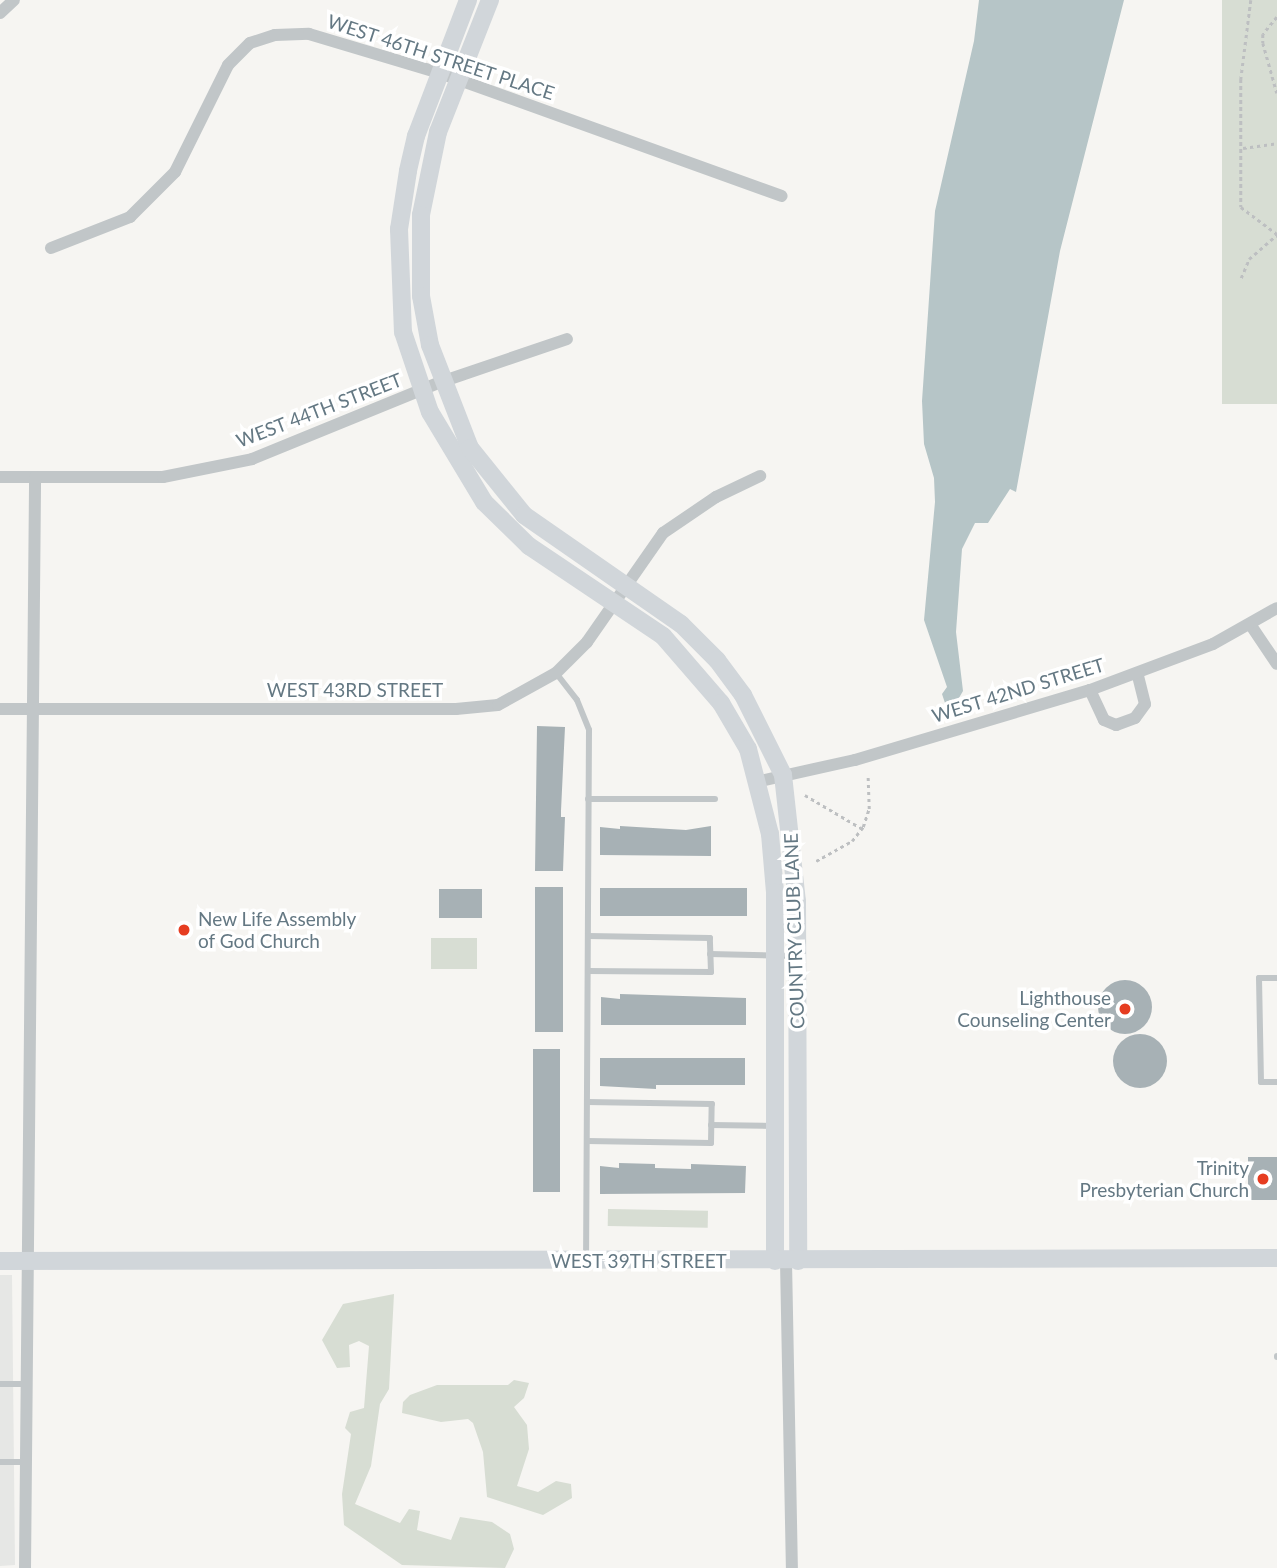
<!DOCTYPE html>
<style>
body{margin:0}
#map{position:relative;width:1277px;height:1568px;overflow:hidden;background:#f6f5f2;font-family:Lato,sans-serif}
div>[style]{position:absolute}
.built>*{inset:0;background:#e6e7e5}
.green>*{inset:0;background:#d7ddd3;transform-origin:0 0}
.water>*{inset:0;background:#b6c5c7}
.building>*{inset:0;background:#a7b1b5;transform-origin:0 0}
.round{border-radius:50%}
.path>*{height:2.5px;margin-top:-1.25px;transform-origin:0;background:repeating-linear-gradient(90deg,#bdbfc1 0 3.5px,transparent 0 7px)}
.lane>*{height:6px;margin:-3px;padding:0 3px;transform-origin:3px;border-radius:3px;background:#c1c6c8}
.street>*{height:12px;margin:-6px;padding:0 6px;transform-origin:6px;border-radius:6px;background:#c1c6c8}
.secondary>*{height:18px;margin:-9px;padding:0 9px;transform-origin:9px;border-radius:9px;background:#d1d6da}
.dots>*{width:19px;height:19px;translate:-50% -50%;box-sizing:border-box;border:4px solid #fff;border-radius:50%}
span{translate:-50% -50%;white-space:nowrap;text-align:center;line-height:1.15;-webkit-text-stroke:7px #fff;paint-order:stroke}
.street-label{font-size:19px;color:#647883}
.poi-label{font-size:19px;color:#647883}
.left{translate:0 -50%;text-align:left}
.right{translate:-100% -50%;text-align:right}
</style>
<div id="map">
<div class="built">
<div style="clip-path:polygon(0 1275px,12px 1275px,15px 1565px,0 1566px)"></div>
</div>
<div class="green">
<div style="left:1222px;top:0;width:55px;height:404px"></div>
<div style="left:431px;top:938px;width:46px;height:31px"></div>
<div style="left:608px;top:1209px;width:100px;height:17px;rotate:1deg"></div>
<div style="clip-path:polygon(394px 1294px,389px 1389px,380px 1404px,371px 1466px,355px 1504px,400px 1523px,409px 1509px,420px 1511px,417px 1530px,451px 1540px,460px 1517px,492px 1522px,510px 1534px,514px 1549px,505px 1568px,402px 1565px,344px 1525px,342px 1494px,351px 1434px,345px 1428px,350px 1412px,364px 1408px,369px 1346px,359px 1341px,349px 1345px,350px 1367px,337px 1368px,322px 1340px,343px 1304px)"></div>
<div style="clip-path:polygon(514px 1380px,529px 1383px,524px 1398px,514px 1407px,527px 1425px,529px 1449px,517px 1486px,538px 1492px,556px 1481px,571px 1484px,572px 1498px,543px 1515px,487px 1497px,483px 1452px,473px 1423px,468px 1419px,441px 1422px,402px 1413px,403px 1402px,410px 1395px,437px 1385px,508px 1385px)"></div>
</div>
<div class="water">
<div style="clip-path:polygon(979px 0,1124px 0,1060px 251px,1016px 492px,1010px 489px,988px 523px,975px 523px,962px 549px,956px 632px,963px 691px,956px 703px,945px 703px,942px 694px,947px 687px,924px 620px,935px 502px,934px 478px,924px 444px,922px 401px,935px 211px,974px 41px)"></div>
</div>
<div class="building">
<div style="clip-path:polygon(537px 726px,565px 727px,561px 811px,561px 817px,565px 817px,563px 871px,535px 871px)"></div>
<div style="clip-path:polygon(620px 826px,686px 830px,711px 826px,711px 856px,600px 855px,600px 827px,620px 829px)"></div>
<div style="left:535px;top:887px;width:28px;height:145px"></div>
<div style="left:600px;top:888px;width:147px;height:28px"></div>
<div style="left:439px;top:889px;width:43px;height:29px"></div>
<div class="round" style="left:1098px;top:980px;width:54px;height:54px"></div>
<div style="clip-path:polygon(620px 994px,746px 998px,746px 1025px,601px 1025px,601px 997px,620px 999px)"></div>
<div class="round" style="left:1113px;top:1034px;width:54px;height:54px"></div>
<div style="left:533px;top:1049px;width:27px;height:143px"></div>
<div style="clip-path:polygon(600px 1058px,745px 1058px,745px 1085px,656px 1085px,656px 1089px,600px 1086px)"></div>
<div style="left:1277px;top:1157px;width:43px;height:29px;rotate:90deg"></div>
<div style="clip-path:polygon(619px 1163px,655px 1164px,655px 1168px,691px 1169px,691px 1164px,746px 1166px,745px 1193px,600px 1194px,600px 1166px,619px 1168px)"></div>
</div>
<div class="path">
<div style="left:1251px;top:0;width:80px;rotate:97.2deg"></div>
<div style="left:1241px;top:79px;width:128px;rotate:90deg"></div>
<div style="left:1241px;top:207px;width:45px;rotate:36.9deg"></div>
<div style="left:1277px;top:17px;width:22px;rotate:129deg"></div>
<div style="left:1263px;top:34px;width:9px;rotate:90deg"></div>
<div style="left:1263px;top:43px;width:52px;rotate:74.4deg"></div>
<div style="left:1243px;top:148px;width:34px;rotate:-8deg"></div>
<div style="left:1241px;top:278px;width:21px;rotate:-67deg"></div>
<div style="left:1249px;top:259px;width:37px;rotate:-41deg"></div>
<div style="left:805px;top:795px;width:65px;rotate:30.5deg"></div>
<div style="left:816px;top:861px;width:41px;rotate:-29.1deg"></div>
<div style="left:852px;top:841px;width:18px;rotate:-52deg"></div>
<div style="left:863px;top:827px;width:19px;rotate:-72deg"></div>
<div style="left:869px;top:809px;width:33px;rotate:-92deg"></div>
</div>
<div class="lane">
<div style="left:556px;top:673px;width:34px;rotate:52deg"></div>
<div style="left:577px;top:700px;width:32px;rotate:68deg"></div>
<div style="left:589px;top:730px;width:529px;rotate:90.32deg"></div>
<div style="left:588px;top:799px;width:127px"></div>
<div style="left:710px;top:954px;width:85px;rotate:1.3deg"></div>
<div style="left:588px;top:971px;width:123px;rotate:0.5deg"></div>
<div style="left:711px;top:972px;width:34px;rotate:-92deg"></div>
<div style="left:710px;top:938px;width:122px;rotate:-179.1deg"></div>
<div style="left:1277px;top:978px;width:18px;rotate:180deg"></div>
<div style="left:1259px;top:978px;width:104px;rotate:88.9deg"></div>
<div style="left:1261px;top:1082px;width:16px"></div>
<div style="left:711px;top:1125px;width:62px;rotate:0.9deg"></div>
<div style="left:587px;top:1141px;width:124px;rotate:0.9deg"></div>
<div style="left:711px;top:1143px;width:39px;rotate:-89deg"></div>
<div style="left:712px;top:1104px;width:125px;rotate:-179.1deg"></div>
<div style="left:1277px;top:1356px;width:1px;rotate:90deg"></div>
<div style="left:0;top:1384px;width:26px"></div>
<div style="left:0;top:1462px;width:26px"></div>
</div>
<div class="street">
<div style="left:0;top:13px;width:19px;rotate:-43deg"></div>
<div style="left:51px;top:248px;width:85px;rotate:-21.4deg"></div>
<div style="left:130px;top:217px;width:64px;rotate:-45deg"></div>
<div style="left:175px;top:172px;width:119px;rotate:-63.6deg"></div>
<div style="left:228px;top:65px;width:31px;rotate:-45deg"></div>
<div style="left:250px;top:43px;width:26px;rotate:-18deg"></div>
<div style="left:275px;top:35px;width:34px;rotate:-2deg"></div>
<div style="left:309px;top:34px;width:137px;rotate:16.6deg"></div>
<div style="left:440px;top:73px;width:363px;rotate:19.8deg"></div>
<div style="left:0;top:477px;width:163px"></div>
<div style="left:163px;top:477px;width:91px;rotate:-11.4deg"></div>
<div style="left:252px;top:459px;width:204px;rotate:-22.2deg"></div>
<div style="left:441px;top:382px;width:133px;rotate:-18.8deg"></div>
<div style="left:1250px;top:624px;width:48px;rotate:56deg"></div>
<div style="left:1090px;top:690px;width:33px;rotate:65deg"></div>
<div style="left:1104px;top:720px;width:13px;rotate:23deg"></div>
<div style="left:1116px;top:725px;width:20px;rotate:-20deg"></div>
<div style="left:1135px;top:718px;width:17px;rotate:-54deg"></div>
<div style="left:1145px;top:704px;width:32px;rotate:-104deg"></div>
<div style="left:0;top:709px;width:456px"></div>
<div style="left:456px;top:709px;width:42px;rotate:-5.4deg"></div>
<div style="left:498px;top:705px;width:66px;rotate:-28.9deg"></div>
<div style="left:556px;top:673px;width:44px;rotate:-45deg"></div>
<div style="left:587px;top:642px;width:133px;rotate:-55.1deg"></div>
<div style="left:663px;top:533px;width:64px;rotate:-34.2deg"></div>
<div style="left:716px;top:497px;width:49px;rotate:-25.5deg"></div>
<div style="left:760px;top:781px;width:97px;rotate:-12.5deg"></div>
<div style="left:855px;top:760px;width:245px;rotate:-16.6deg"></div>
<div style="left:1090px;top:690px;width:131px;rotate:-20.5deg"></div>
<div style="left:1213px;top:644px;width:73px;rotate:-29.4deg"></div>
<div style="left:786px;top:1261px;width:307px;rotate:88.9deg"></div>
<div style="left:25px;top:1568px;width:1091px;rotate:-89.47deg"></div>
</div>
<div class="secondary">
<div style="left:468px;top:0;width:146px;rotate:110.9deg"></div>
<div style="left:416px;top:136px;width:36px;rotate:103deg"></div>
<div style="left:408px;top:171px;width:59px;rotate:98.8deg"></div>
<div style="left:399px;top:229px;width:103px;rotate:87.8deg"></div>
<div style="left:403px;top:332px;width:84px;rotate:71.4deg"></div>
<div style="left:430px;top:412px;width:105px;rotate:59deg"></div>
<div style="left:484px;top:502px;width:63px;rotate:44.4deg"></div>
<div style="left:529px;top:546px;width:161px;rotate:33.9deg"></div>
<div style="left:663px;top:636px;width:89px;rotate:49.1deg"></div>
<div style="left:721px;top:703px;width:53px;rotate:59.6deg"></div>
<div style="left:748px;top:749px;width:88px;rotate:75.5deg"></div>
<div style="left:770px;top:834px;width:58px;rotate:85.1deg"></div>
<div style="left:775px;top:892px;width:369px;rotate:90deg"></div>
<div style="left:490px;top:0;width:142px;rotate:111.5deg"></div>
<div style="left:438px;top:132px;width:85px;rotate:101.6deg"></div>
<div style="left:421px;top:215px;width:81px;rotate:90deg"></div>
<div style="left:421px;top:296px;width:50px;rotate:79.6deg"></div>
<div style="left:430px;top:345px;width:110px;rotate:68.8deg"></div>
<div style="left:470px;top:448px;width:86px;rotate:51.1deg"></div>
<div style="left:524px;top:515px;width:191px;rotate:34.8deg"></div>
<div style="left:681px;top:624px;width:51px;rotate:45deg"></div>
<div style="left:717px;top:660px;width:44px;rotate:53.4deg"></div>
<div style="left:743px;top:695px;width:89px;rotate:63.4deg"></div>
<div style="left:783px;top:775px;width:127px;rotate:83.7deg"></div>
<div style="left:797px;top:901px;width:360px;rotate:89.8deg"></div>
<div style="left:0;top:1261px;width:1277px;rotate:-0.13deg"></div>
</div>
<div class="dots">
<div style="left:184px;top:930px;background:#e63d21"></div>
<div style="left:1125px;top:1009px;background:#e63d21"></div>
<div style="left:1263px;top:1179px;background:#e63d21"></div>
</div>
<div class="street-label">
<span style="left:441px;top:57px;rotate:18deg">WEST 46TH STREET PLACE</span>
<span style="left:319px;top:410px;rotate:-21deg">WEST 44TH STREET</span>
<span style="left:355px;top:690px">WEST 43RD STREET</span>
<span style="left:1018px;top:690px;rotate:-17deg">WEST 42ND STREET</span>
<span style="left:794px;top:931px;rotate:-92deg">COUNTRY CLUB LANE</span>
<span style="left:639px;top:1261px">WEST 39TH STREET</span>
</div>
<div class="poi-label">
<span class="left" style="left:198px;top:930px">New Life Assembly<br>of God Church</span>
<span class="right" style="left:1111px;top:1009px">Lighthouse<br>Counseling Center</span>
<span class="right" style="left:1249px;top:1179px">Trinity<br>Presbyterian Church</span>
</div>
</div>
